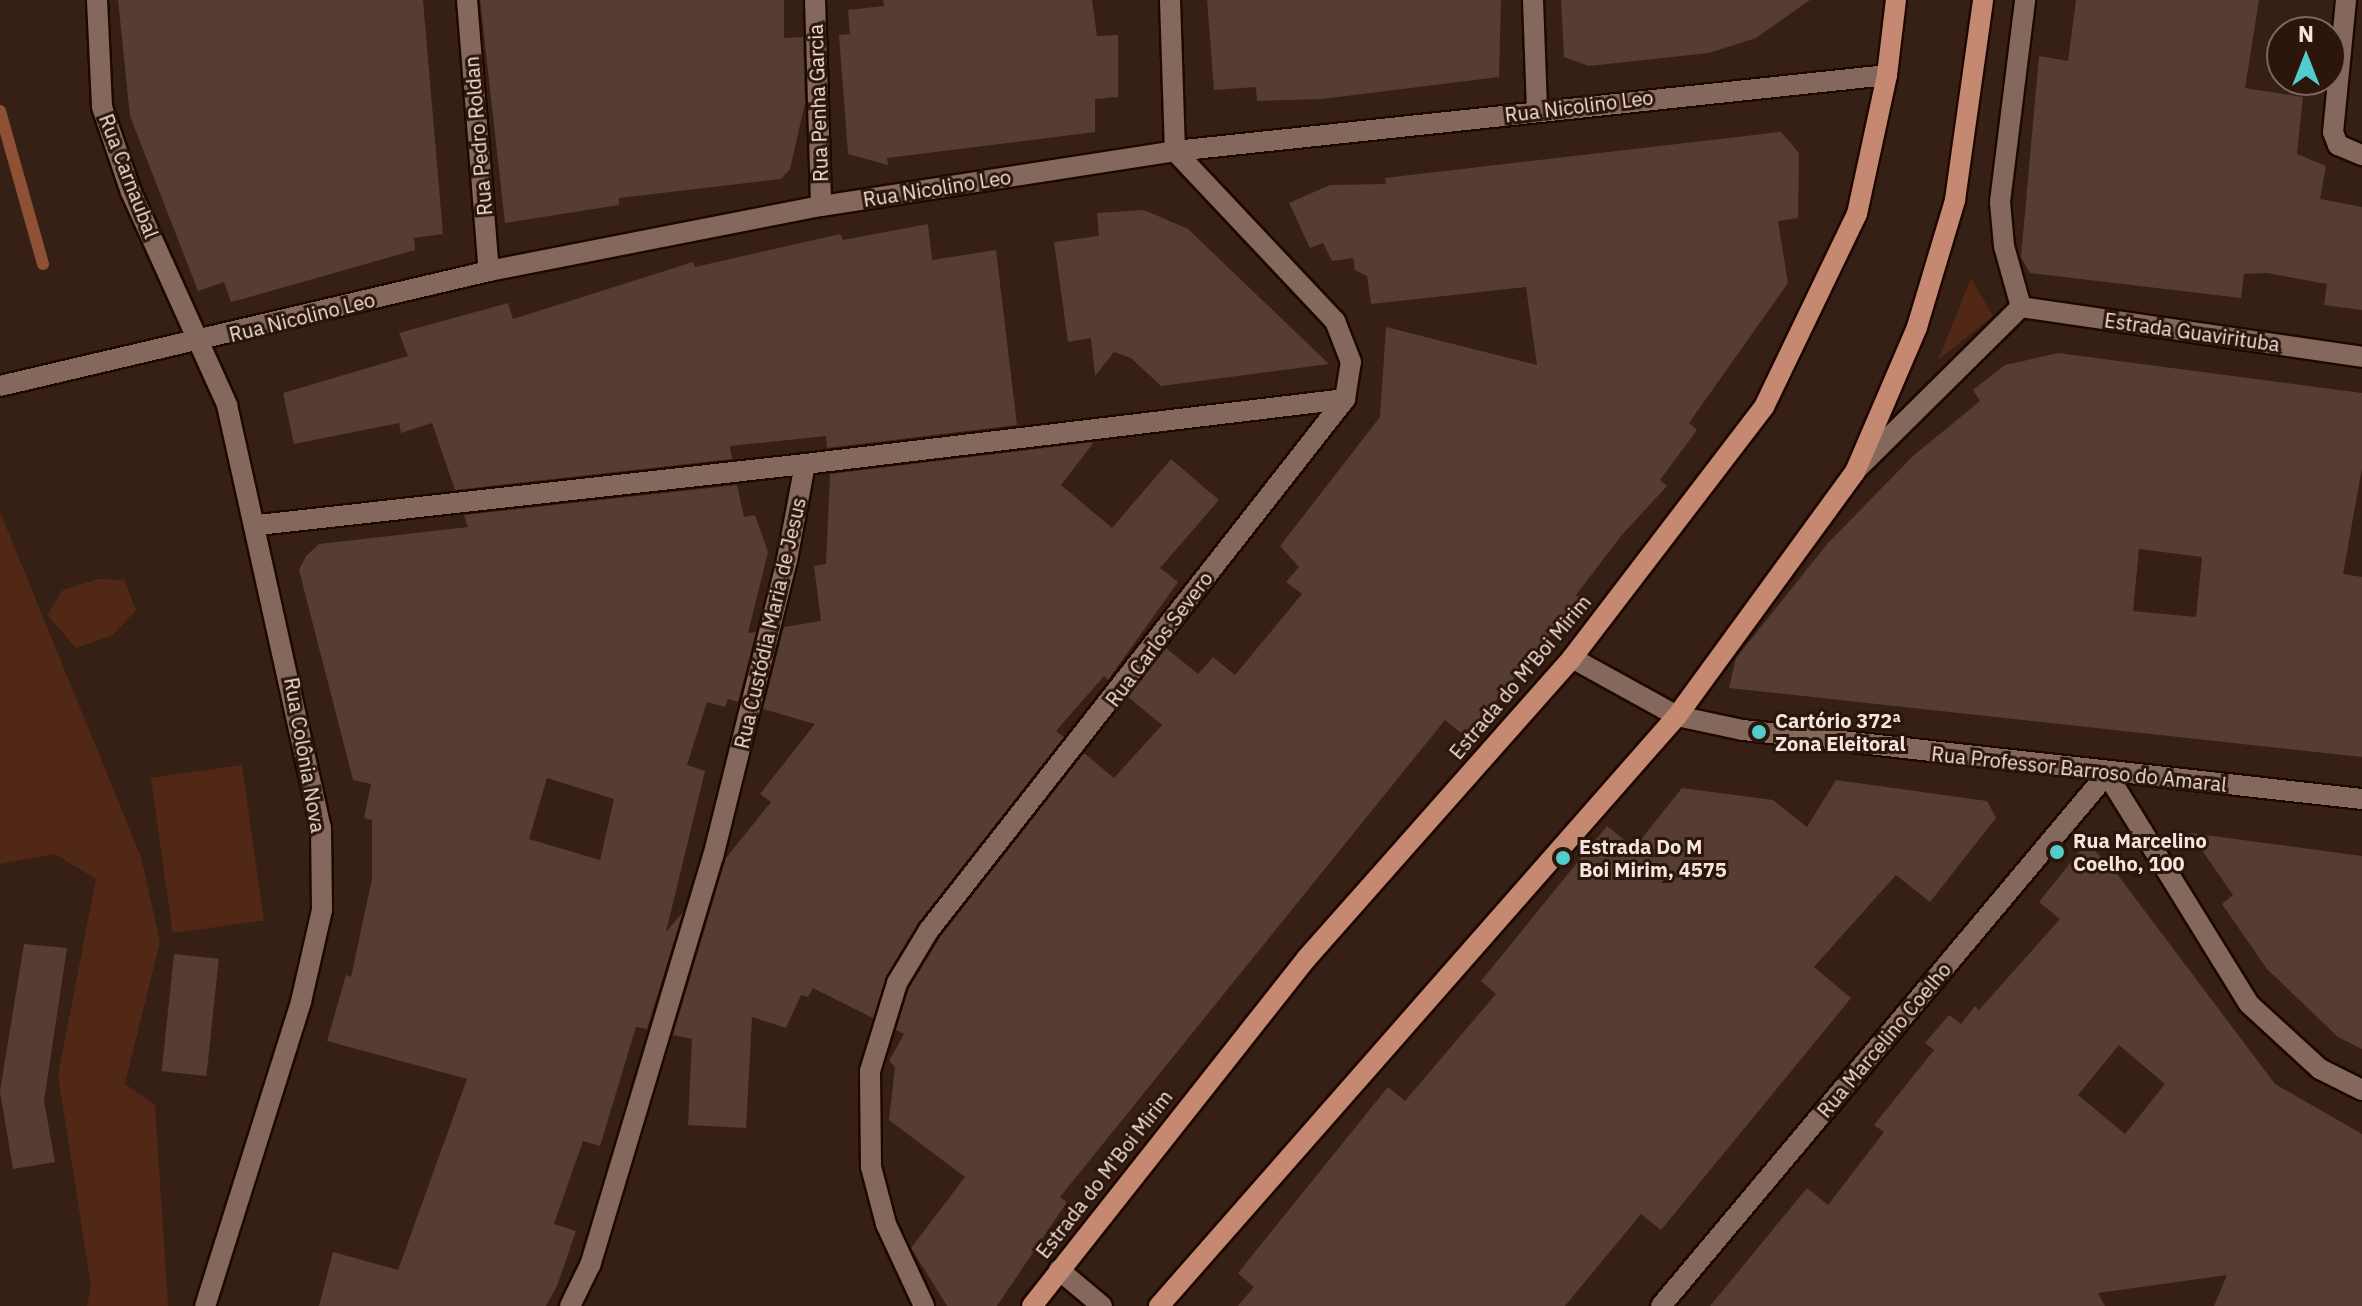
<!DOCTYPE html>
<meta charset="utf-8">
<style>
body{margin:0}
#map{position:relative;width:2362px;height:1306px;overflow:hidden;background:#361f15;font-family:"IBM Plex Sans",sans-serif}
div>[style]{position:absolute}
.green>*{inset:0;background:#512816;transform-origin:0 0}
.stream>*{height:12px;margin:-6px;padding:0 6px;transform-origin:6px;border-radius:6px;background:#8e5136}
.building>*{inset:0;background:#563c32;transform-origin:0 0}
.roads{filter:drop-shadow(2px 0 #1d0802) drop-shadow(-2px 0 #1d0802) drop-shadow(0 2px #1d0802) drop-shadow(0 -2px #1d0802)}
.minor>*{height:20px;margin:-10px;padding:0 10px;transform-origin:10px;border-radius:10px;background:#84685c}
.tertiary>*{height:20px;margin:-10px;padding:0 10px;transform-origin:10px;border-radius:10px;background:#84685c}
.primary>*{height:20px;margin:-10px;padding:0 10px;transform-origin:10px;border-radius:10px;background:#c48970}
.dots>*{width:22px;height:22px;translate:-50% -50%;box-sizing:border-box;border:4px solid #2c150b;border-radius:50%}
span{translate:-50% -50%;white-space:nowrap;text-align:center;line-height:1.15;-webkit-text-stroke:6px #2c150b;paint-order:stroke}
.street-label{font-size:20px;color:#f5e5de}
.poi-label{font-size:20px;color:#f5e5de;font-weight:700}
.left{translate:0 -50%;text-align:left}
.north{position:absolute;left:2266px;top:16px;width:80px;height:80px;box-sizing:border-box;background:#2c150b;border:2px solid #7c685f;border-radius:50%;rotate:0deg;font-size:22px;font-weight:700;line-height:32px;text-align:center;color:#f5e5de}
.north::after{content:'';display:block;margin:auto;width:28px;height:36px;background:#52cdcc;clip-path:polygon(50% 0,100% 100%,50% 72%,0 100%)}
</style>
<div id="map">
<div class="green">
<div style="clip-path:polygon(1971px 278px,1993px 316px,1938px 360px)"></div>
<div style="clip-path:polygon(0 512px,141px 857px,160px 942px,125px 1084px,155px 1105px,168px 1306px,87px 1306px,91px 1286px,58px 1075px,96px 879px,55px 854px,0 864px)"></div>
<div style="clip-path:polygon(98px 579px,124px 580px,136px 610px,113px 635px,76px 648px,47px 615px,63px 590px)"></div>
<div style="left:242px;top:765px;width:157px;height:92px;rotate:82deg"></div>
</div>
<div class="stream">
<div style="left:0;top:111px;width:159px;rotate:74.3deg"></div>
</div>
<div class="building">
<div style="clip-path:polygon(118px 0,423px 0,443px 234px,414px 238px,415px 250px,246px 298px,231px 302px,224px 282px,198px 291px,130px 116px)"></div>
<div style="clip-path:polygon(480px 0,784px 0,784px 38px,803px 37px,805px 103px,790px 169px,781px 179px,619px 198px,619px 205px,505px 223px)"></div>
<div style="clip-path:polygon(883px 0,1092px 0,1097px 36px,1118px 35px,1118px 97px,1095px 99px,1095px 132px,887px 158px,888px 165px,848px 154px,839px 35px,850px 34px,848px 10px,884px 6px)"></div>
<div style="clip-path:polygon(1207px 0,1501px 0,1499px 77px,1322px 99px,1257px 101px,1256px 87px,1214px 90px)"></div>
<div style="clip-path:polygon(1561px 0,1810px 0,1756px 38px,1709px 53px,1589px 66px,1564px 57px)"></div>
<div style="clip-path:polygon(2076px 0,2259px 0,2245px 88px,2303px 97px,2297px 154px,2326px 166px,2320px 199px,2362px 207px,2362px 310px,2324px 305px,2327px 284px,2267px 273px,2244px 274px,2241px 298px,2030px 273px,2021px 257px,2039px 56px,2068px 61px)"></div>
<div style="clip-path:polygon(1781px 132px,1799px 153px,1798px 218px,1778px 221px,1788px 283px,1689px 423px,1697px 430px,1660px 480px,1667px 486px,1621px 536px,1576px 595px,1580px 598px,1466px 737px,1445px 720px,1060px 1197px,1067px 1202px,997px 1306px,947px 1306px,911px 1248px,965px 1177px,889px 1120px,895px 1067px,889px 1061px,904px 1034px,896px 1030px,909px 988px,940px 937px,1084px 753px,1114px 778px,1162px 725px,1128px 697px,1166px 648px,1198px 674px,1213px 657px,1235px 675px,1302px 594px,1286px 582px,1299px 567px,1280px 546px,1380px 417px,1386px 327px,1537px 365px,1526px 287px,1371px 304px,1367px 276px,1355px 270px,1353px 258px,1332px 261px,1323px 243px,1310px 248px,1289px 203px,1330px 185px,1386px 184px,1385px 178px)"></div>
<div style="clip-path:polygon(1144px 210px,1188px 229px,1329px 364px,1161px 386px,1131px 358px,1114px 352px,1095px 376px,1091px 338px,1068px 342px,1054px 242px,1099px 236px,1097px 213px)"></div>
<div style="clip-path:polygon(928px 224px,932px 260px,996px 250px,1017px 425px,827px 448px,826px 436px,730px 446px,732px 459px,455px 490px,432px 423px,401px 433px,399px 423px,294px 444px,283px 393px,408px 356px,399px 333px,508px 303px,513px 319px,693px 262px,695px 267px,840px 234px,843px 240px)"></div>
<div style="clip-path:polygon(evenodd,2058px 353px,2362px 393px,2362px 468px,2343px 574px,2362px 577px,2362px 757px,1729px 688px,1736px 658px,1828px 543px,1913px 456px,1980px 401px,1973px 390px,2005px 365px,2058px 353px,2139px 549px,2202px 557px,2196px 617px,2133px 611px,2139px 549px)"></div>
<div style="clip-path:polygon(1094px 442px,1061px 485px,1112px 528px,1171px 459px,1219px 500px,1160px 568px,1178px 582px,1108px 680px,1104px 676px,1056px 731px,1064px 737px,919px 922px,886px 977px,873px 1018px,813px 988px,808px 997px,801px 995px,786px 1028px,752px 1017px,746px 1128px,688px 1125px,692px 1039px,673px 1035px,726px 858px,771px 802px,760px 794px,815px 724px,763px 709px,784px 627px,821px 621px,814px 566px,826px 564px,830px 474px)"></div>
<div style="clip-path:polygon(evenodd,737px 485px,744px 517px,755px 515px,768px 552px,748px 633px,756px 632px,738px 702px,728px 699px,725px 707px,707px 702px,687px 765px,705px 771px,666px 932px,683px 912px,647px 1029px,636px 1027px,600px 1146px,583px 1141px,554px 1224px,576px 1231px,557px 1286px,546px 1306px,319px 1306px,333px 1252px,398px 1270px,467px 1079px,327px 1041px,346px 975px,351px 977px,372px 879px,372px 820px,364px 818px,371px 784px,353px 780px,299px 570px,306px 556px,319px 544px,468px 527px,464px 515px,737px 485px,547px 778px,614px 799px,600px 860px,529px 839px,547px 778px)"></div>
<div style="clip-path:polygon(1836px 780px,1987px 801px,1996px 818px,1930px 902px,1896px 875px,1814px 967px,1851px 998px,1661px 1230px,1641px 1214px,1565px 1306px,1238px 1306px,1254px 1287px,1238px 1273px,1388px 1087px,1405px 1101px,1496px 994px,1481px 981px,1607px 826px,1634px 848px,1682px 788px,1773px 800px,1807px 827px)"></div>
<div style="clip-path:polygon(2190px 833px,2362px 856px,2362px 1049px,2338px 1037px,2267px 969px,2222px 904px,2233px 895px)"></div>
<div style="clip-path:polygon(evenodd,2086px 843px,2111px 866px,2275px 1084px,2362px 1134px,2362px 1306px,2214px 1306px,2227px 1275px,2098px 1293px,2105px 1306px,1710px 1306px,1807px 1188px,1828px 1205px,1884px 1132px,1874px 1125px,1934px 1050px,1925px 1043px,1949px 1015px,1961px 1024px,1975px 1006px,1979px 1010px,2060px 919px,2039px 902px,2086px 843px,2119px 1045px,2165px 1084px,2125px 1134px,2078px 1095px,2119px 1045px)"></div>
<div style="clip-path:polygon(24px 944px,67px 948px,44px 1101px,55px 1162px,13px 1169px,0 1091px)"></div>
<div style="left:174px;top:954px;width:45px;height:118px;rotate:6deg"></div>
</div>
<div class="roads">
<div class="minor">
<div style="left:97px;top:0;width:107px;rotate:87.3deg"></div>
<div style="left:102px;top:107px;width:90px;rotate:71.2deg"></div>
<div style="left:131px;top:192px;width:234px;rotate:65.7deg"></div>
<div style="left:227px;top:405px;width:433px;rotate:77.5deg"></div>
<div style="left:321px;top:828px;width:82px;rotate:89.3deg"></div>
<div style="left:322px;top:910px;width:94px;rotate:102.9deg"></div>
<div style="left:301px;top:1002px;width:319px;rotate:107.5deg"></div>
<div style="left:467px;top:0;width:272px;rotate:85.4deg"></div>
<div style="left:815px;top:0;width:206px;rotate:88.3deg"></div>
<div style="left:1533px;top:0;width:111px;rotate:87.9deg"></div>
<div style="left:2346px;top:0;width:133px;rotate:95.6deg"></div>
<div style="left:2333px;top:132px;width:14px;rotate:69deg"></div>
<div style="left:2338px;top:145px;width:26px;rotate:23deg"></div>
<div style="left:0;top:386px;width:502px;rotate:-13.23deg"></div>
<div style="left:489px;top:271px;width:338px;rotate:-11.1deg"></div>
<div style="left:821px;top:206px;width:358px;rotate:-8.8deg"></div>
<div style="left:1175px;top:151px;width:716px;rotate:-6.09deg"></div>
<div style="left:805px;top:464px;width:544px;rotate:-6.86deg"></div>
<div style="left:258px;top:525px;width:550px;rotate:-6.36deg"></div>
<div style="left:805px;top:464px;width:98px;rotate:100.6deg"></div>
<div style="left:787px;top:560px;width:305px;rotate:104deg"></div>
<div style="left:713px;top:856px;width:427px;rotate:106.7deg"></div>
<div style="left:590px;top:1265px;width:46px;rotate:116deg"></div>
<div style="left:1572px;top:658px;width:120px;rotate:28.9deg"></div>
<div style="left:1677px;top:716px;width:67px;rotate:12deg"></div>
<div style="left:1743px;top:730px;width:623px;rotate:6.36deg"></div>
<div style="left:2107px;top:774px;width:270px;rotate:58.3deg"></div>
<div style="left:2249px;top:1004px;width:96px;rotate:42.5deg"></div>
<div style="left:2320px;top:1069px;width:47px;rotate:26.6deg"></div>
<div style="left:1059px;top:1270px;width:56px;rotate:39.9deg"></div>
<div style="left:924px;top:1306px;width:90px;rotate:-114.9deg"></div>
<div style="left:886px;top:1224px;width:59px;rotate:-104.7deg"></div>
<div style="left:871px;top:1167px;width:96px;rotate:-90.6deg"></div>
<div style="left:870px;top:1071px;width:92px;rotate:-72.9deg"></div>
<div style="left:897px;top:983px;width:62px;rotate:-58.9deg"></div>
<div style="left:929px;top:930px;width:675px;rotate:-51.92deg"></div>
<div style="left:1345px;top:399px;width:37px;rotate:-81deg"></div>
<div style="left:1351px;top:362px;width:44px;rotate:-111.3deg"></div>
<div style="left:1335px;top:321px;width:233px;rotate:-133.3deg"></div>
<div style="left:1175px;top:151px;width:151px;rotate:-91.9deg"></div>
<div style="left:1661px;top:1306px;width:694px;rotate:-50.03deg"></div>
</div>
<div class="tertiary">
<div style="left:2021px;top:307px;width:345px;rotate:8.3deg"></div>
<div style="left:2021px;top:307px;width:63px;rotate:-105.6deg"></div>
<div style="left:2004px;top:246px;width:44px;rotate:-95.2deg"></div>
<div style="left:2000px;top:202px;width:204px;rotate:-82.9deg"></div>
<div style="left:1856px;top:470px;width:232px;rotate:-44.7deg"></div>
</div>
<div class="primary">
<div style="left:1032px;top:1306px;width:442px;rotate:-51.7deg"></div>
<div style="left:1306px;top:959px;width:402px;rotate:-48.5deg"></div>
<div style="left:1572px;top:658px;width:316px;rotate:-52.6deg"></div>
<div style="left:1764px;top:407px;width:214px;rotate:-64.3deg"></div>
<div style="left:1857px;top:214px;width:142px;rotate:-77.8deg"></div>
<div style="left:1887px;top:75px;width:76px;rotate:-83.2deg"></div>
<div style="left:1159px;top:1306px;width:785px;rotate:-48.72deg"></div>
<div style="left:1677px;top:716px;width:302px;rotate:-53.9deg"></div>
<div style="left:1855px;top:472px;width:158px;rotate:-66.8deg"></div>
<div style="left:1917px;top:327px;width:133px;rotate:-73.3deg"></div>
<div style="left:1955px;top:200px;width:202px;rotate:-82deg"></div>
</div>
</div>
<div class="dots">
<div style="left:1759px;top:732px;background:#52cdcc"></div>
<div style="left:2057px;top:852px;background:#52cdcc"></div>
<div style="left:1563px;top:858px;background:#52cdcc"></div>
</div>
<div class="street-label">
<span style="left:818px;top:103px;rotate:-92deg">Rua Penha Garcia</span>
<span style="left:1579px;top:106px;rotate:-7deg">Rua Nicolino Leo</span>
<span style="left:478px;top:136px;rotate:-95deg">Rua Pedro Roldan</span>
<span style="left:129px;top:176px;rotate:69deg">Rua Carnaubal</span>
<span style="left:937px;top:188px;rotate:-9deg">Rua Nicolino Leo</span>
<span style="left:302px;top:317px;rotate:-14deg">Rua Nicolino Leo</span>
<span style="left:2192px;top:332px;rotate:8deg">Estrada Guavirituba</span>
<span style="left:770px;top:623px;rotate:-77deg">Rua Custódia Maria de Jesus</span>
<span style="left:1159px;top:639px;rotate:-53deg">Rua Carlos Severo</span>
<span style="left:1520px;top:677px;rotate:-50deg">Estrada do M'Boi Mirim</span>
<span style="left:305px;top:755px;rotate:80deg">Rua Colônia Nova</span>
<span style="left:2079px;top:769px;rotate:6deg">Rua Professor Barroso do Amaral</span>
<span style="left:1884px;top:1040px;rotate:-50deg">Rua Marcelino Coelho</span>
<span style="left:1104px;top:1174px;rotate:-52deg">Estrada do M'Boi Mirim</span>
</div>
<div class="poi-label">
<span class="left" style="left:1775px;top:732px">Cartório 372ª<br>Zona Eleitoral</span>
<span class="left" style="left:2073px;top:852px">Rua Marcelino<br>Coelho, 100</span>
<span class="left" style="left:1579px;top:858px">Estrada Do M<br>Boi Mirim, 4575</span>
</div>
<div class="north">N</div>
</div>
